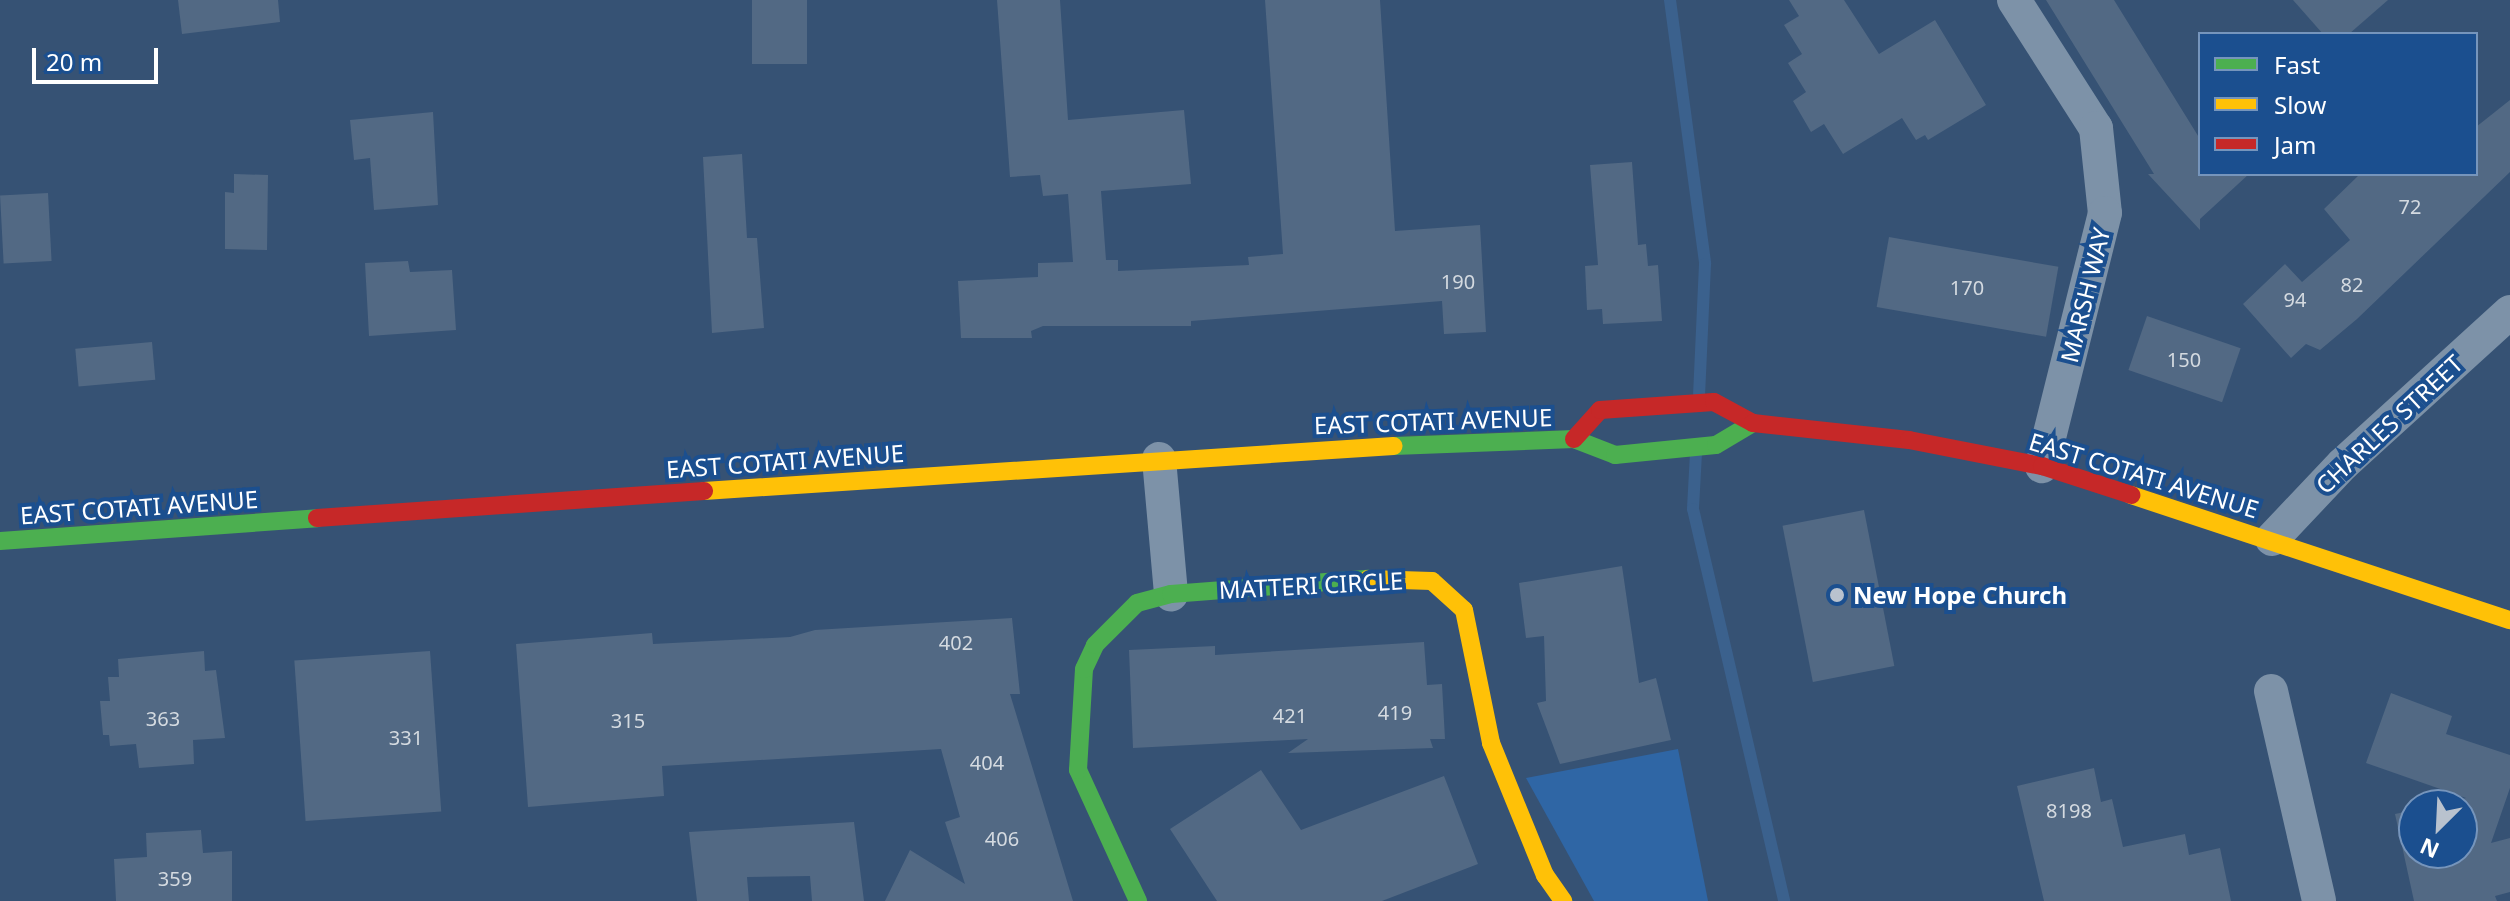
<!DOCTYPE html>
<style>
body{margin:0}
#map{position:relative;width:2510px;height:901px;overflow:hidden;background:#365274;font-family:"Noto Sans",sans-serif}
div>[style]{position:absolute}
.green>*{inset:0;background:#2f66a5}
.stream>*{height:12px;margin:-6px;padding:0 6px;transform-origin:6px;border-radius:6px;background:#3b618d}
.building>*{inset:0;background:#526984;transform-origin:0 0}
.street>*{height:34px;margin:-17px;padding:0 17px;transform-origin:17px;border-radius:17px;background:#7d92a8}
.fast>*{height:18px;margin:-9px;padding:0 9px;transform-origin:9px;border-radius:9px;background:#4caf50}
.slow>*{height:18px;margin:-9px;padding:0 9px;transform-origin:9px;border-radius:9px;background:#ffc107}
.jam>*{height:18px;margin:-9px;padding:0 9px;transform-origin:9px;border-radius:9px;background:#c62828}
.dots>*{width:22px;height:22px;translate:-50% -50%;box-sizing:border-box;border:4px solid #1b4f8f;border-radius:50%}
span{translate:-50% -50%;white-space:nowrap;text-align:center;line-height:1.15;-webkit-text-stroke:8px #1b4f8f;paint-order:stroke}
.number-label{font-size:20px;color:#d4dae0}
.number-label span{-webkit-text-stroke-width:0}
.street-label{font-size:24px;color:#fff}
.poi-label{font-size:24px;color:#fff;font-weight:700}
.left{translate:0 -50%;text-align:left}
.legend{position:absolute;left:2198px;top:32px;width:280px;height:144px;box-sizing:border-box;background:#1b4f8f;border:2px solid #7695bc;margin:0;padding:10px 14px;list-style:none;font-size:24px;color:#fff}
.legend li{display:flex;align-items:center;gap:16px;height:40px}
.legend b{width:40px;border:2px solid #7695bc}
.north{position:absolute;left:2398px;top:789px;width:80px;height:80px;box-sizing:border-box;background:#1b4f8f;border:2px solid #7695bc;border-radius:50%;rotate:204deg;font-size:22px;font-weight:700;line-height:32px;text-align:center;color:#fff}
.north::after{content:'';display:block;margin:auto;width:28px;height:36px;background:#b9c2ce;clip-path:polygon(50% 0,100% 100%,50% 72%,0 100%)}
.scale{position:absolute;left:32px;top:48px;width:126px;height:36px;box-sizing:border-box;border:4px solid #fff;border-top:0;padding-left:10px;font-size:24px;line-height:28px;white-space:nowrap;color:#fff;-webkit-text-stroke:6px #1b4f8f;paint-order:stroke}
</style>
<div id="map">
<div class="green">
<div style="clip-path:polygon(1678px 749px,1708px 901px,1594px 901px,1526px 778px)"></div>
</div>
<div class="stream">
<div style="left:1670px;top:0;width:266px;rotate:82.4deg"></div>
<div style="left:1705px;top:264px;width:130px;rotate:92.6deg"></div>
<div style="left:1696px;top:453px;width:56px;rotate:93.1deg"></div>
<div style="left:1693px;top:509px;width:402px;rotate:76.9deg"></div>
</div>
<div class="building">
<div style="clip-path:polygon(178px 0,278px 0,280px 22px,182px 34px)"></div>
<div style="left:752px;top:0;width:55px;height:64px"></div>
<div style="clip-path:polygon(997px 0,1060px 0,1068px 120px,1184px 110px,1191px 184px,1101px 191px,1106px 260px,1118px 260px,1118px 271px,1249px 265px,1248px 257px,1283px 254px,1265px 0,1380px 0,1395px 231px,1480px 225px,1486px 332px,1444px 334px,1442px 301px,1191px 321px,1191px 326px,1043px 326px,1031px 331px,1032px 338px,961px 338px,958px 281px,1038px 277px,1038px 263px,1073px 262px,1068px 194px,1043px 196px,1040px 175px,1010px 177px)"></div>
<div style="clip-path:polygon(1789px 0,1844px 0,1879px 54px,1935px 20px,1986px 105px,1928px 140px,1925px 135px,1916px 140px,1902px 118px,1843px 154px,1824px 124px,1811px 132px,1793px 101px,1806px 92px,1788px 63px,1802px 54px,1784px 25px,1799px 16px)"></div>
<div style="clip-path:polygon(2046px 0,2114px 0,2200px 139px,2200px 174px,2249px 174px,2200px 219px,2200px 230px,2148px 174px,2154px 174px)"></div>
<div style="clip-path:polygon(2293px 0,2388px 0,2349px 34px,2323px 34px)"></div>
<div style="clip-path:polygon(2510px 100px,2510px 172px,2357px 319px,2320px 350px,2306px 344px,2291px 358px,2243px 304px,2285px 264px,2302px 282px,2350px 240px,2324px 209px,2360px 174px,2476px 174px,2476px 127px)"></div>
<div style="clip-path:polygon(433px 112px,438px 205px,374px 210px,370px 158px,354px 160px,350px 120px)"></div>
<div style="clip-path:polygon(742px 154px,747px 238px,757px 238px,764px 328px,712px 333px,703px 157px)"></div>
<div style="clip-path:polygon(1632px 162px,1638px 245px,1646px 244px,1648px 266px,1658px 265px,1662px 321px,1603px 324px,1602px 309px,1587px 310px,1585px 266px,1598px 265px,1590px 165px)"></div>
<div style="clip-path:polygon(234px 174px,268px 175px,267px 250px,225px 249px,225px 192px,234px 193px)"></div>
<div style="left:48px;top:193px;width:68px;height:48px;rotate:87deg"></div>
<div style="left:1889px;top:237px;width:172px;height:71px;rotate:10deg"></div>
<div style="clip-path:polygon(408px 261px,410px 272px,452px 270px,456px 330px,369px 336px,365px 263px)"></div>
<div style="left:2147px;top:316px;width:99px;height:57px;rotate:19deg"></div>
<div style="left:152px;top:342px;width:38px;height:77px;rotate:85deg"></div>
<div style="left:1864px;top:510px;width:159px;height:83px;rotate:79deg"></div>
<div style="clip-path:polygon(1622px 566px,1639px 683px,1656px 678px,1671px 740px,1560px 764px,1537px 703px,1546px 701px,1544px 636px,1526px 638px,1519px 583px)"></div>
<div style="clip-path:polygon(1012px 618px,1020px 694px,1010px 694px,1073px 901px,885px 901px,910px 850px,965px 884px,945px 822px,960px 817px,941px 749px,662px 766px,664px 796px,528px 807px,516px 644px,652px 633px,653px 644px,790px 637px,815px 630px)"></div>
<div style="clip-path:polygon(1424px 642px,1427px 685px,1442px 684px,1445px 739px,1430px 739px,1433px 748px,1288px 753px,1308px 739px,1133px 748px,1129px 650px,1215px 646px,1215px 655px)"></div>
<div style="clip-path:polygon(204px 651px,205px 671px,216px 670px,225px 738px,193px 740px,194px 764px,139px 768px,136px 744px,110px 746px,109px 735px,103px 735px,100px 701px,110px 701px,108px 677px,119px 677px,118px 659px)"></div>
<div style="left:430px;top:651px;width:161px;height:136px;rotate:86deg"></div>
<div style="clip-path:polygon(2391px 693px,2452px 716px,2446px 734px,2510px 755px,2510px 788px,2491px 843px,2510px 838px,2510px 892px,2495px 896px,2497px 901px,2414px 901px,2395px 814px,2414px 810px,2414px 853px,2462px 853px,2462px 805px,2435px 805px,2466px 798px,2366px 763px)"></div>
<div style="clip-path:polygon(2094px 768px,2101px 802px,2112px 799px,2123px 847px,2185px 834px,2189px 855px,2220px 848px,2231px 901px,2044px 901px,2017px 786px)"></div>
<div style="clip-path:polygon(1261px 770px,1301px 830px,1444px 776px,1478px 864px,1382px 901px,1217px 901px,1170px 829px)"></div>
<div style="clip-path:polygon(854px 822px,864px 901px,812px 901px,810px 876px,747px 877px,749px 901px,697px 901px,689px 832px)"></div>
<div style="clip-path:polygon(201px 830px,203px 853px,232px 851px,232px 901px,116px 901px,114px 859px,147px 857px,146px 833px)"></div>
</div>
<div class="street">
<div style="left:2014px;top:0;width:152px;rotate:57.4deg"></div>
<div style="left:2096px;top:128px;width:85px;rotate:84deg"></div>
<div style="left:2105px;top:213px;width:261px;rotate:104deg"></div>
<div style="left:1159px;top:459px;width:136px;rotate:84.9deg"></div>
<div style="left:2272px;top:539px;width:103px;rotate:-46.6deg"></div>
<div style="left:2343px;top:464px;width:226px;rotate:-42.3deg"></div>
<div style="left:2271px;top:691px;width:215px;rotate:77.1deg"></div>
</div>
<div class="fast">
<div style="left:1394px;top:446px;width:180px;rotate:-2.2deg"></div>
<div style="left:1574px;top:439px;width:44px;rotate:21.3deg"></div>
<div style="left:1615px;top:455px;width:101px;rotate:-5.7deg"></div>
<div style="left:1716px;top:445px;width:43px;rotate:-30.7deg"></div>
<div style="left:0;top:541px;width:318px;rotate:-4.1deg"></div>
<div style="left:1138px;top:901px;width:144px;rotate:-114.6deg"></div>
<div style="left:1078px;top:770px;width:101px;rotate:-86.6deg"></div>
<div style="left:1084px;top:669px;width:26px;rotate:-65deg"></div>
<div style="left:1095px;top:645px;width:59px;rotate:-45deg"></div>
<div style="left:1137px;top:603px;width:35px;rotate:-15deg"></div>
<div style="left:1171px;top:594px;width:198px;rotate:-4.4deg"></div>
</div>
<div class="slow">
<div style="left:704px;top:491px;width:691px;rotate:-3.73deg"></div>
<div style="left:2131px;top:495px;width:399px;rotate:18.3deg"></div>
<div style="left:1368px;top:579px;width:64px;rotate:1.8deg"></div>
<div style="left:1432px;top:581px;width:43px;rotate:42.2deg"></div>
<div style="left:1464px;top:610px;width:136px;rotate:78.5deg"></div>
<div style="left:1491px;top:743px;width:143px;rotate:67.8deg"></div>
<div style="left:1545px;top:875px;width:32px;rotate:55deg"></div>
</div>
<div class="jam">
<div style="left:1574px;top:439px;width:39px;rotate:-48deg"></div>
<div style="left:1600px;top:410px;width:114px;rotate:-4deg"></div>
<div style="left:1714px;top:402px;width:44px;rotate:28.3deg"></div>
<div style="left:1753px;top:423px;width:157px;rotate:6.2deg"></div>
<div style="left:1909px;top:440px;width:136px;rotate:11.1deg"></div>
<div style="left:2042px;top:466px;width:94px;rotate:18deg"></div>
<div style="left:317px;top:518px;width:388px;rotate:-4deg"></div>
</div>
<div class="dots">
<div style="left:1837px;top:595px;background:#b9c2ce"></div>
</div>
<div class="number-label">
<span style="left:2410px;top:206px">72</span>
<span style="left:1458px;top:281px">190</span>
<span style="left:2352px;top:284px">82</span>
<span style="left:1967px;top:287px">170</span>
<span style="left:2295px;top:299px">94</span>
<span style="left:2184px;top:359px">150</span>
<span style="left:956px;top:642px">402</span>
<span style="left:1395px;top:712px">419</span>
<span style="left:1290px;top:715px">421</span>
<span style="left:163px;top:718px">363</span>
<span style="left:628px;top:720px">315</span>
<span style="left:406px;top:737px">331</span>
<span style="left:987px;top:762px">404</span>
<span style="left:2069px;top:810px">8198</span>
<span style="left:1002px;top:838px">406</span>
<span style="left:175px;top:878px">359</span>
</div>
<div class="street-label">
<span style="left:2085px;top:295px;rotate:-76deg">MARSH WAY</span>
<span style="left:1433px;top:421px;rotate:-2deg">EAST COTATI AVENUE</span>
<span style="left:2389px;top:424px;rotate:-43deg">CHARLES STREET</span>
<span style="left:785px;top:461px;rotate:-4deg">EAST COTATI AVENUE</span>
<span style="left:2144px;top:475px;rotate:17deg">EAST COTATI AVENUE</span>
<span style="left:139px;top:507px;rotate:-4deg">EAST COTATI AVENUE</span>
<span style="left:1311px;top:585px;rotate:-3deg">MATTERI CIRCLE</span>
</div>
<div class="poi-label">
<span class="left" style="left:1853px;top:595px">New Hope Church</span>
</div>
<ul class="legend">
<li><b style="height:10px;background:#4caf50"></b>Fast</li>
<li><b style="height:10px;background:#ffc107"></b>Slow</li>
<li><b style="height:10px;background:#c62828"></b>Jam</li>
</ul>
<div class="north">N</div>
<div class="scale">20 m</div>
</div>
